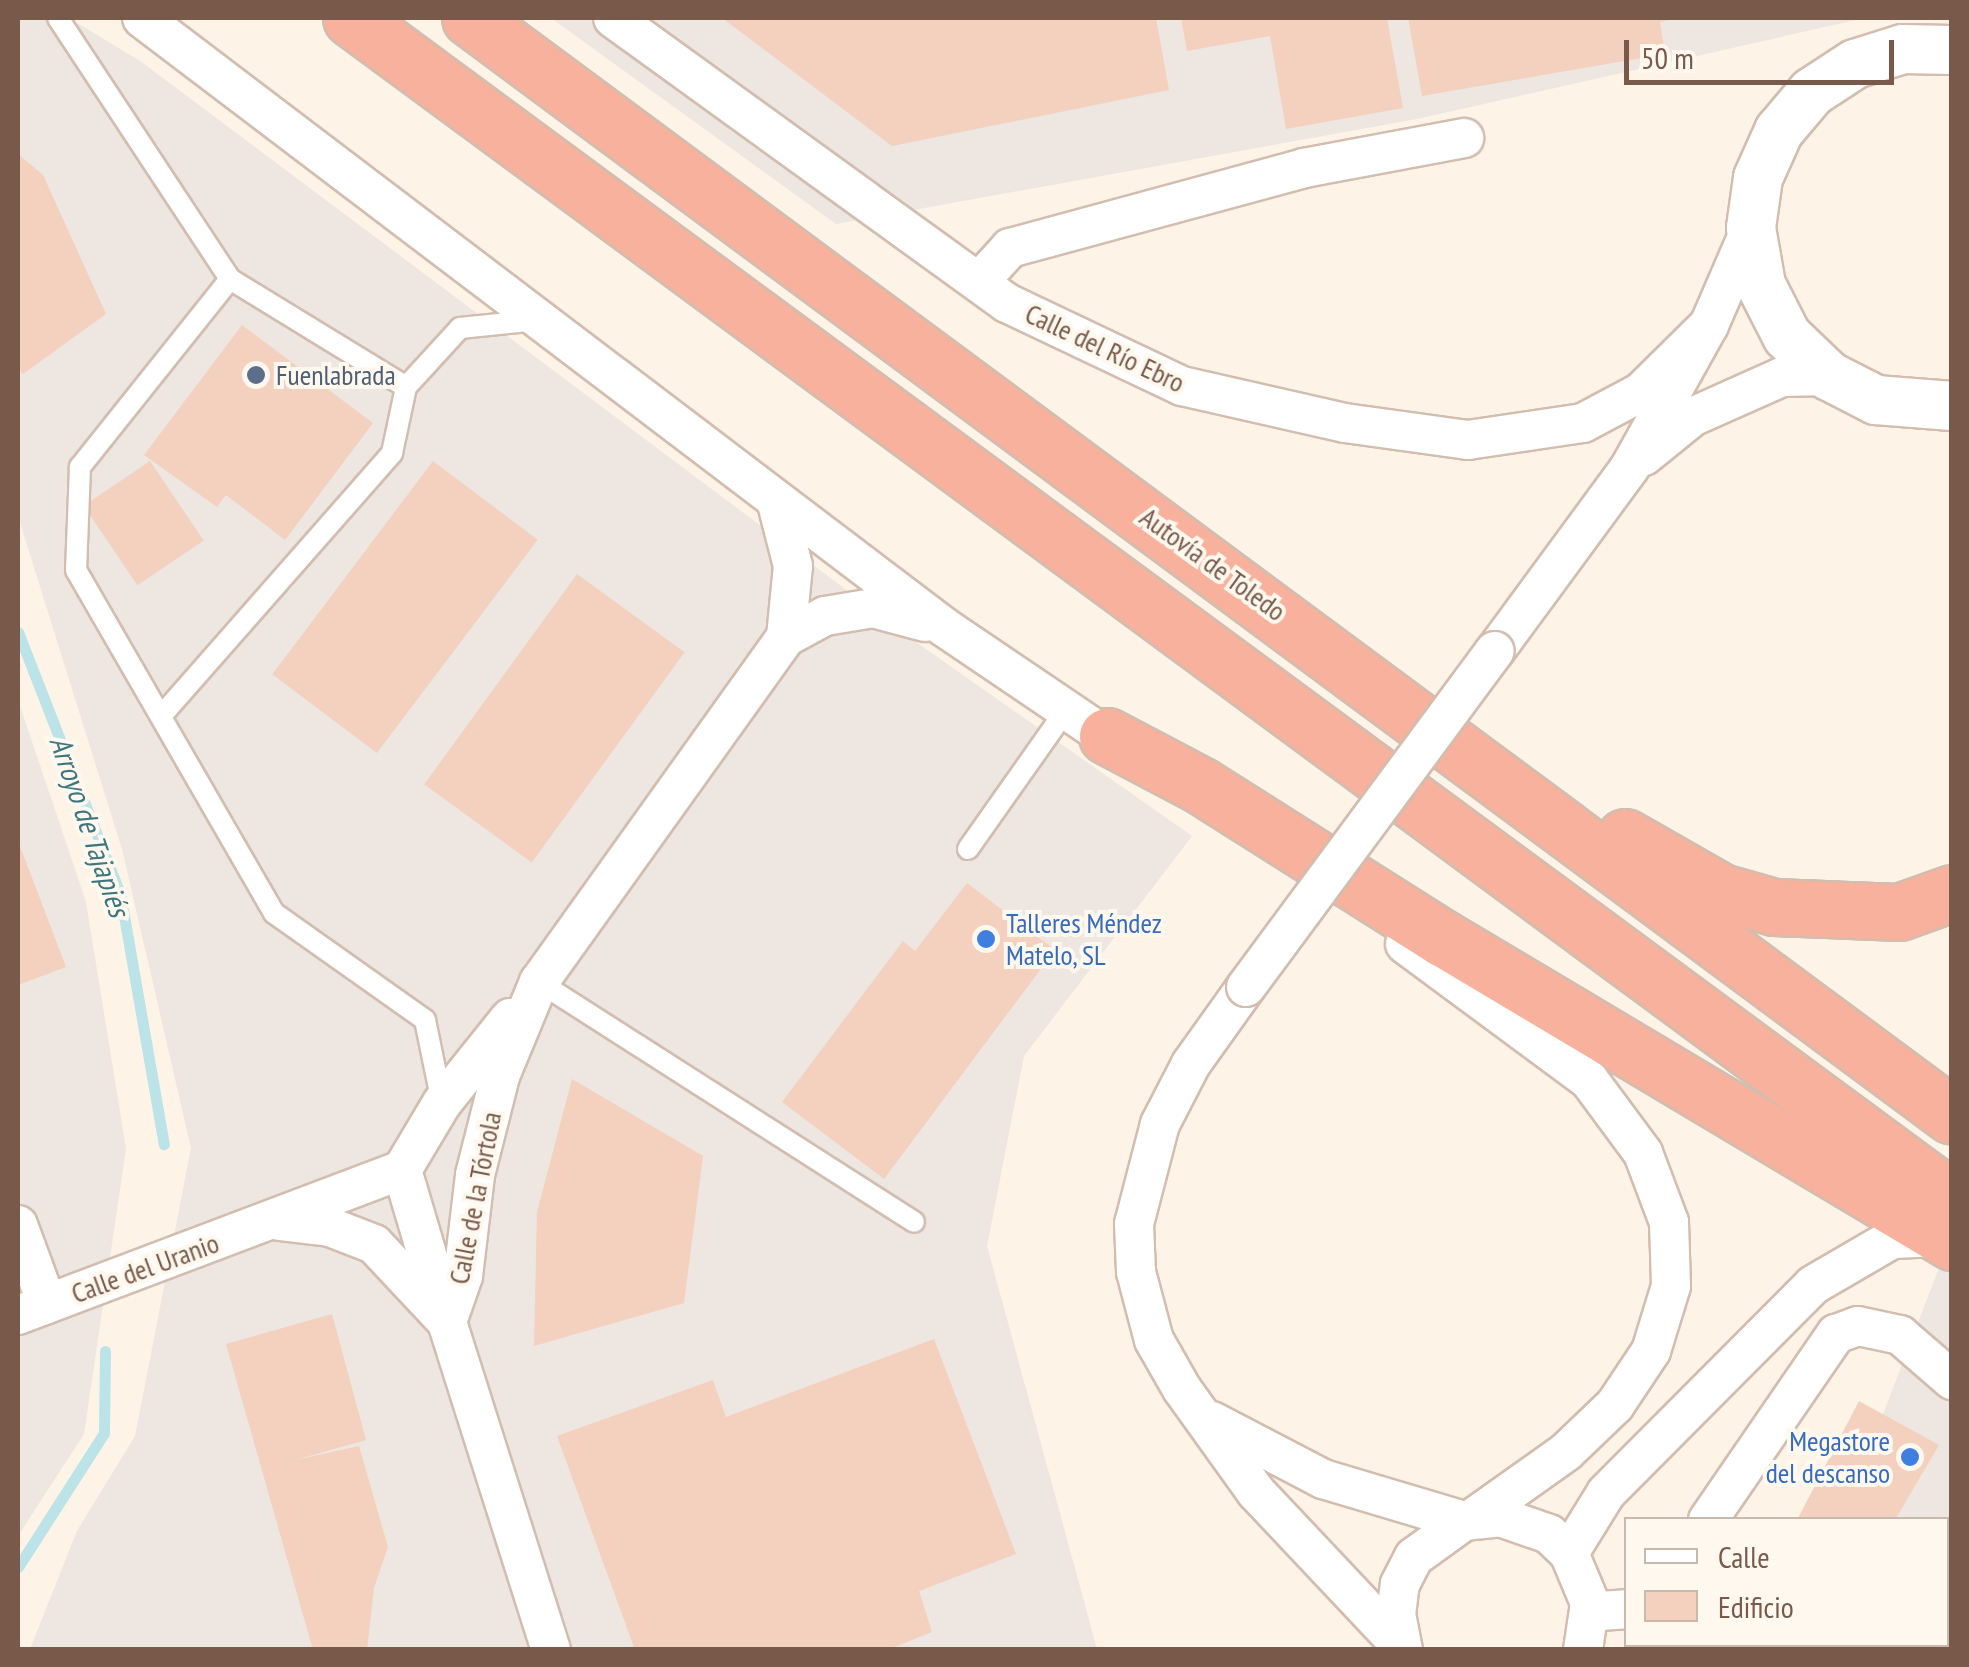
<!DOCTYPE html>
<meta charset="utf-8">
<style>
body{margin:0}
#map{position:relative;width:1969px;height:1667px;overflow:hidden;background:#fdf4e7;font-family:"PT Sans Narrow",sans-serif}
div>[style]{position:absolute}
.industrial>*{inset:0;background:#ede6e1}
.stream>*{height:11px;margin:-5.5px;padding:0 5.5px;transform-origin:5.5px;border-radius:5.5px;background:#bbe3e8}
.building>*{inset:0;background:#f3d1be;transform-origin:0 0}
.roads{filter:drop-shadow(2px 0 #d2bdaf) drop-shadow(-2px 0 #d2bdaf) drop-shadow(0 2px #d2bdaf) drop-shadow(0 -2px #d2bdaf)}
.service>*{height:20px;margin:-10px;padding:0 10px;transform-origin:10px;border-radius:10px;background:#fff}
.minor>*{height:38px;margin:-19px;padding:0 19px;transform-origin:19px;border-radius:19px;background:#fff}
.tertiary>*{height:48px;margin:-24px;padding:0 24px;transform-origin:24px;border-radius:24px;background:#fff}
.motorway>*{height:55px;margin:-27.5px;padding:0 27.5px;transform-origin:27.5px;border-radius:27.5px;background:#f8b19d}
.bridges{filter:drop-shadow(2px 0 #d2bdaf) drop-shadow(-2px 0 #d2bdaf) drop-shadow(0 2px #d2bdaf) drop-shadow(0 -2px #d2bdaf)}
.minor-bridge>*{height:38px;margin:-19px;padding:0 19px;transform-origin:19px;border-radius:19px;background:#fff}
.dots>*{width:28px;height:28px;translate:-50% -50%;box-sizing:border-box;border:5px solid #fff8ee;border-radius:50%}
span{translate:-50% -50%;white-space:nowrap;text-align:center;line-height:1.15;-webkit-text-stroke:8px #fff8ee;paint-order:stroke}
.street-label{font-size:28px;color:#78594a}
.service-label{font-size:28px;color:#4e5e75}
.left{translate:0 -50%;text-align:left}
.shop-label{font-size:28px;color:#366cbe}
.right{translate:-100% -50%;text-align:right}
.water-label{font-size:30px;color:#3d767d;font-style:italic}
.frame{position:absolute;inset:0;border:20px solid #78594a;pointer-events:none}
.legend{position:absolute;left:1624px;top:1517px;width:325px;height:130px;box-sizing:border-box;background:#fff8ee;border:2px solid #c9b8ac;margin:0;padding:12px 18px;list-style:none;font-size:30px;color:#78594a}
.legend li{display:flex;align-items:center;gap:20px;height:50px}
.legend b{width:50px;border:2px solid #c9b8ac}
.scale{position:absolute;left:1624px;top:40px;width:270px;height:45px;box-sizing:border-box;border:5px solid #78594a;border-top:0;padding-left:12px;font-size:30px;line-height:35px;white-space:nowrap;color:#78594a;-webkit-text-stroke:8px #fff8ee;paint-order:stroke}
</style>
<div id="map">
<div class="industrial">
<div style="clip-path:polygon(18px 18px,69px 18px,140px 61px,916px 642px,1192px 836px,1024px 1056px,987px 1246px,1097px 1649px,30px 1649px,77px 1531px,135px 1436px,191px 1148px,122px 849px,18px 516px)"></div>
<div style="clip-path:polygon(551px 18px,1865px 18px,1417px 119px,836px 224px)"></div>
<div style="clip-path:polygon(18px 700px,86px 902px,126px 1149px,84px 1434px,18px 1536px)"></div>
<div style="clip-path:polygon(1945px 1252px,1952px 1257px,1951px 1649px,1793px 1650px,1946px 1644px,1946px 1520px,1843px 1519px)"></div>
</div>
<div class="stream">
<div style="left:18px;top:632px;width:280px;rotate:68.7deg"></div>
<div style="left:120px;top:893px;width:255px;rotate:80.1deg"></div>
<div style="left:18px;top:1567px;width:159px;rotate:-57.3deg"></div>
<div style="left:104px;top:1433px;width:82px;rotate:-89.3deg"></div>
</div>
<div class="building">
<div style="clip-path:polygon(722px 18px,1156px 18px,1169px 90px,892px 146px)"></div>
<div style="clip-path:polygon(1181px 18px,1387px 18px,1403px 108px,1286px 129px,1270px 36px,1187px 51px)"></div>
<div style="clip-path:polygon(1408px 18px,1674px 18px,1674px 19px,1660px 22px,1665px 54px,1422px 96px)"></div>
<div style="clip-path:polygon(18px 154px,43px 175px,106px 314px,23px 374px,18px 368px)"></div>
<div style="clip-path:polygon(242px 325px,373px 423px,285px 540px,226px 495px,217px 507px,144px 455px)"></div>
<div style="left:150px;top:461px;width:96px;height:80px;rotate:56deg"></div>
<div style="left:433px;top:461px;width:131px;height:267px;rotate:37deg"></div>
<div style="left:577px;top:574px;width:133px;height:260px;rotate:36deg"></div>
<div style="clip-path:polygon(18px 841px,66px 967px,18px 985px)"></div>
<div style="clip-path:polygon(967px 883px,1055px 950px,884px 1179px,782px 1102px,903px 941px,915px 951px)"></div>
<div style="clip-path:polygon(572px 1079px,703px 1156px,684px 1303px,534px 1346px,537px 1212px)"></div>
<div style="clip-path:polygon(332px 1314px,366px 1440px,295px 1460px,359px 1446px,388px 1547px,374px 1588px,367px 1650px,313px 1650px,226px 1344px)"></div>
<div style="clip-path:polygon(934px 1339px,1016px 1554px,919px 1591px,932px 1632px,887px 1650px,635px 1650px,557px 1436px,713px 1380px,726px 1417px)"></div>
<div style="clip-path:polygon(1859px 1401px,1939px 1445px,1895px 1520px,1797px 1520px)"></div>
<div style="left:1722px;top:1644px;width:75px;height:7px"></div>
</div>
<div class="roads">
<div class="service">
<div style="left:58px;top:18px;width:313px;rotate:56.6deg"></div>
<div style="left:230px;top:279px;width:206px;rotate:31.5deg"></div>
<div style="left:406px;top:387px;width:80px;rotate:-47.5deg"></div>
<div style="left:460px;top:328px;width:78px;rotate:-5.9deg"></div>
<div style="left:230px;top:279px;width:241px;rotate:128.6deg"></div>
<div style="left:80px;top:467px;width:103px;rotate:92.2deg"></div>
<div style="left:76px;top:570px;width:396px;rotate:60deg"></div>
<div style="left:274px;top:913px;width:185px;rotate:35.3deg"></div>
<div style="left:425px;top:1020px;width:85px;rotate:78.4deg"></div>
<div style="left:162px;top:715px;width:349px;rotate:-48.7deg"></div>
<div style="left:392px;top:453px;width:67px;rotate:-78deg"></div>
<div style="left:968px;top:849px;width:170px;rotate:-54.8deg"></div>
<div style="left:539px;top:982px;width:445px;rotate:32.6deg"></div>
</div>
<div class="minor">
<div style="left:142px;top:18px;width:1007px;rotate:37.21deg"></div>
<div style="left:944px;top:627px;width:220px;rotate:34.1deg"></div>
<div style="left:613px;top:18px;width:486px;rotate:35.9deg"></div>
<div style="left:1007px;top:303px;width:194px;rotate:25.4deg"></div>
<div style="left:1182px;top:386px;width:167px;rotate:12.8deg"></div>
<div style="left:1345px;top:423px;width:124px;rotate:7.9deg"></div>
<div style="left:1468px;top:440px;width:116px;rotate:-8.4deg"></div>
<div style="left:1583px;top:423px;width:66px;rotate:-28.1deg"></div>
<div style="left:1641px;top:392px;width:95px;rotate:-44.6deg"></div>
<div style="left:979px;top:282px;width:46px;rotate:-47.6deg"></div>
<div style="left:1010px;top:248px;width:305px;rotate:-15.2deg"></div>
<div style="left:1304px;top:168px;width:163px;rotate:-10.6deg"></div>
<div style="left:1644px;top:456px;width:62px;rotate:-39.1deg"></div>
<div style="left:1692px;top:417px;width:98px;rotate:-24deg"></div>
<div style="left:1782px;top:377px;width:47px;rotate:-1.2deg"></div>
<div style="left:786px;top:637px;width:44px;rotate:-28.3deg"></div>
<div style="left:825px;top:616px;width:49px;rotate:-9.5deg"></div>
<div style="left:873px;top:608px;width:54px;rotate:15.1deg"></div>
<div style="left:1495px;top:651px;width:228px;rotate:-53.7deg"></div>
<div style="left:1630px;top:467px;width:162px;rotate:-60.9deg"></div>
<div style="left:1709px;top:325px;width:106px;rotate:-66.6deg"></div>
<div style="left:1405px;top:944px;width:229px;rotate:36.5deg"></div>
<div style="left:1589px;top:1080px;width:91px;rotate:53.5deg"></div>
<div style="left:1643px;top:1153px;width:74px;rotate:69.4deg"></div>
<div style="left:1669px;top:1222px;width:64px;rotate:88.2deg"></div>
<div style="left:1671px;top:1286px;width:68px;rotate:107.1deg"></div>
<div style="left:1651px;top:1351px;width:65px;rotate:123.7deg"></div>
<div style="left:1615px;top:1405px;width:68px;rotate:136.2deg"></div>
<div style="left:1566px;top:1452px;width:114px;rotate:144.6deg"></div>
<div style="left:1246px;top:987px;width:95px;rotate:125.5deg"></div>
<div style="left:1191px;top:1064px;width:68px;rotate:117.3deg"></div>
<div style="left:1160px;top:1124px;width:103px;rotate:104.6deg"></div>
<div style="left:1134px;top:1224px;width:48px;rotate:87.6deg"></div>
<div style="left:1136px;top:1272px;width:70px;rotate:75.2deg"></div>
<div style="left:1154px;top:1340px;width:56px;rotate:60.3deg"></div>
<div style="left:1182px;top:1389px;width:127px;rotate:54.3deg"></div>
<div style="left:1256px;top:1492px;width:212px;rotate:46.7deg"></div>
<div style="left:402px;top:1170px;width:141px;rotate:73.5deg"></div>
<div style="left:279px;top:1221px;width:51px;rotate:6.7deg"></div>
<div style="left:330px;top:1227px;width:47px;rotate:21.1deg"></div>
<div style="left:374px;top:1244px;width:107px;rotate:46.9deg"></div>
<div style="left:18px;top:1225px;width:84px;rotate:69.8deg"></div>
<div style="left:18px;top:1315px;width:410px;rotate:-20.7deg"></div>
<div style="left:402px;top:1170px;width:78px;rotate:-59.2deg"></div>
<div style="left:442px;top:1103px;width:109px;rotate:-51.3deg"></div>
<div style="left:1212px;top:1421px;width:125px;rotate:27.6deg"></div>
<div style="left:1323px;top:1479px;width:147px;rotate:16.6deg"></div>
<div style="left:1708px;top:1520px;width:226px;rotate:-55.5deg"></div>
<div style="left:1836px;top:1334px;width:23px;rotate:-20deg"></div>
<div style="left:1858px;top:1326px;width:43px;rotate:12.1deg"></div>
<div style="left:1900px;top:1335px;width:69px;rotate:40.9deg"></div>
<div style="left:1569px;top:1553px;width:70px;rotate:-58.3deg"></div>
<div style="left:1606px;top:1493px;width:293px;rotate:-45.1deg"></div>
<div style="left:1813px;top:1285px;width:91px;rotate:-30.2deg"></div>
<div style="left:1892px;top:1239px;width:49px;rotate:-2.3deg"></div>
<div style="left:1590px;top:1603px;width:13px;rotate:39deg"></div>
<div style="left:1600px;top:1611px;width:26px;rotate:-4deg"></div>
<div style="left:551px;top:1650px;width:344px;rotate:-107.6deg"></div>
<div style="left:447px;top:1322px;width:49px;rotate:-70.8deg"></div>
<div style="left:463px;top:1276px;width:102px;rotate:-83.2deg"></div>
<div style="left:475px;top:1175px;width:102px;rotate:-75.8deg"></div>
<div style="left:500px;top:1076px;width:102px;rotate:-67.5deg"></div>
<div style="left:539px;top:982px;width:424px;rotate:-54.4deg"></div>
<div style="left:786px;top:637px;width:71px;rotate:-84.4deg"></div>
<div style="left:793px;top:566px;width:68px;rotate:-104.4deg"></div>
<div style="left:1403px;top:1650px;width:36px;rotate:-101deg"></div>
<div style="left:1396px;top:1615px;width:31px;rotate:-83deg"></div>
<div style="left:1400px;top:1584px;width:30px;rotate:-63deg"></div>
<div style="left:1414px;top:1557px;width:62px;rotate:-35.8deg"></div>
<div style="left:1464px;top:1521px;width:36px;rotate:-6deg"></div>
<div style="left:1500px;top:1517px;width:52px;rotate:19.1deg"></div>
<div style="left:1549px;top:1534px;width:28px;rotate:44deg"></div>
<div style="left:1569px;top:1553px;width:54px;rotate:67.2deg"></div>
<div style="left:1590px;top:1603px;width:48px;rotate:98.5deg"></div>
<div style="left:1650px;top:1650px;width:7px;rotate:-63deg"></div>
</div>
<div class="tertiary">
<div style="left:1952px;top:50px;width:49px;rotate:-178.8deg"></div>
<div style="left:1903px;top:49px;width:50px;rotate:162.6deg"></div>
<div style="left:1855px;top:64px;width:51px;rotate:146.9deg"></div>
<div style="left:1812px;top:92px;width:51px;rotate:130.2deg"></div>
<div style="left:1779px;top:131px;width:51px;rotate:114.1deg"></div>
<div style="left:1758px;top:178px;width:50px;rotate:98deg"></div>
<div style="left:1751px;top:228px;width:58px;rotate:80deg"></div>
<div style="left:1761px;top:285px;width:57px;rotate:63deg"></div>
<div style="left:1787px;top:336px;width:58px;rotate:43.6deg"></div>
<div style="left:1829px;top:376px;width:53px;rotate:27.1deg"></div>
<div style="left:1876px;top:400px;width:76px;rotate:4.5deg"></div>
</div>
<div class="motorway">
<div style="left:351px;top:18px;width:1989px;rotate:36.41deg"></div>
<div style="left:470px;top:18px;width:1844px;rotate:36.53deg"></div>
<div style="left:1107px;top:736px;width:105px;rotate:27.8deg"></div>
<div style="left:1200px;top:785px;width:289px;rotate:32.3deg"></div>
<div style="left:1444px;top:939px;width:592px;rotate:30.81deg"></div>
<div style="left:1625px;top:837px;width:111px;rotate:29.8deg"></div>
<div style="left:1721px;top:892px;width:55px;rotate:15.8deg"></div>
<div style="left:1774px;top:907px;width:125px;rotate:2.3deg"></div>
<div style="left:1899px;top:912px;width:56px;rotate:-19.7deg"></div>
</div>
</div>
<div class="bridges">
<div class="minor-bridge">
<div style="left:1246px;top:987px;width:418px;rotate:-53.5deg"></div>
</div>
</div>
<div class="dots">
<div style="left:256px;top:375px;background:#5c6f8a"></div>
<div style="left:986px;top:939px;background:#3f7fe0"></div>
<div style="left:1910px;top:1457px;background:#3f7fe0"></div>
</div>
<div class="street-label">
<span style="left:1105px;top:348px;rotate:25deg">Calle del Río Ebro</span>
<span style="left:1213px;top:564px;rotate:36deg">Autovía de Toledo</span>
<span style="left:475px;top:1198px;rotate:-79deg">Calle de la Tórtola</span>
<span style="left:145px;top:1268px;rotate:-20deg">Calle del Uranio</span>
</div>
<div class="service-label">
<span class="left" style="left:276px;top:375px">Fuenlabrada</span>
</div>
<div class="shop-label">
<span class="left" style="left:1006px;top:939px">Talleres Méndez<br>Matelo, SL</span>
<span class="right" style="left:1890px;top:1457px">Megastore<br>del descanso</span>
</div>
<div class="water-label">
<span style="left:90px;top:826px;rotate:71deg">Arroyo de Tajapiés</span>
</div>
<div class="frame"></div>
<ul class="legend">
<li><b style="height:12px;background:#fff"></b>Calle</li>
<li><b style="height:28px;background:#f3d1be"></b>Edificio</li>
</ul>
<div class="scale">50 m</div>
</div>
